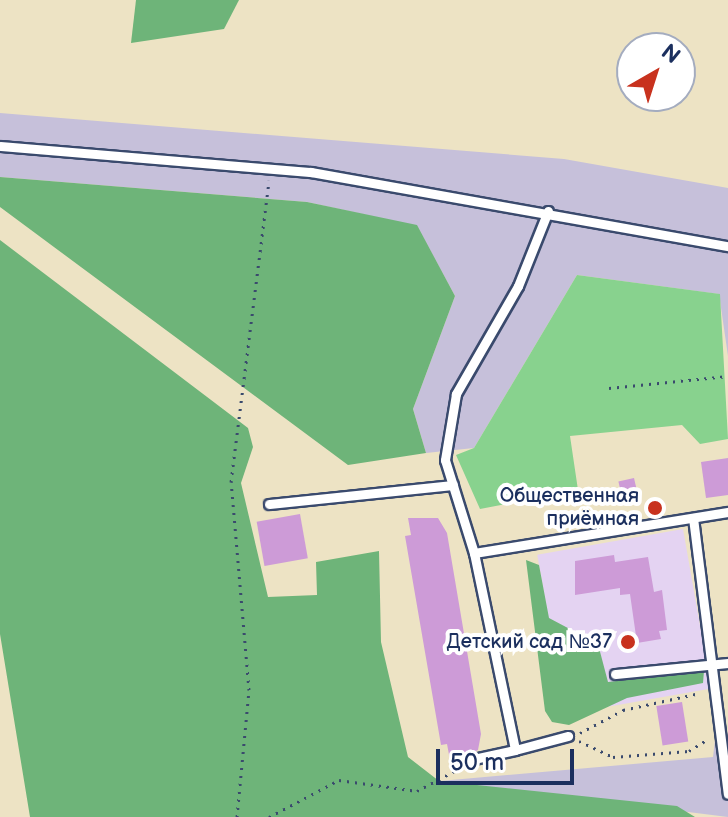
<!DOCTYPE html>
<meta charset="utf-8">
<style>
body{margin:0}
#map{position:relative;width:728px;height:817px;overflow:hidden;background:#ede3c4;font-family:"Balsamiq Sans",sans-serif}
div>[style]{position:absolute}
.built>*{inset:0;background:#e4d3f2;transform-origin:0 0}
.industrial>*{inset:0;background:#c6c0da}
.green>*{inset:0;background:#88d28e}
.forest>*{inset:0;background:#6eb479}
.building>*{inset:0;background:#cd9bd7;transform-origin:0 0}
.path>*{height:3px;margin-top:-1.5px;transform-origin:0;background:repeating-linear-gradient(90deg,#3a4a6d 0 2px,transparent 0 8px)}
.roads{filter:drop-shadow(2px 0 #3a4a6d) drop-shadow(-2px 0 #3a4a6d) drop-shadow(0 2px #3a4a6d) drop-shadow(0 -2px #3a4a6d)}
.service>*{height:9px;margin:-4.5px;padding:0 4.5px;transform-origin:4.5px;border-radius:4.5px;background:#fff}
.dots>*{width:22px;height:22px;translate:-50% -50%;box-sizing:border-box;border:4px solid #fff;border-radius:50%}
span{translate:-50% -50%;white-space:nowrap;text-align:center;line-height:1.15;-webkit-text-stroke:8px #fff;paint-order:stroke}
.poi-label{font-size:20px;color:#1b2f5e}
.right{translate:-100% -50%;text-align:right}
.north{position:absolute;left:616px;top:32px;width:80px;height:80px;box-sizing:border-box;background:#fff;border:2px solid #a4acbf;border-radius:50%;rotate:39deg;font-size:22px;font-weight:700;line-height:32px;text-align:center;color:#1b2f5e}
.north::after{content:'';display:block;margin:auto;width:28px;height:36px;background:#c8321e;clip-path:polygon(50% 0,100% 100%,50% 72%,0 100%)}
.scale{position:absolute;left:436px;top:749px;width:138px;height:36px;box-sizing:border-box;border:4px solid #1b2f5e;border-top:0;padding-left:10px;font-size:24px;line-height:28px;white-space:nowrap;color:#1b2f5e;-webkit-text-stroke:6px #fff;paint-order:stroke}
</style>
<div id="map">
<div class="built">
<div style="left:683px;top:529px;width:162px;height:148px;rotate:80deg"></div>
</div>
<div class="industrial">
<div style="clip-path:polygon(0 113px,564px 159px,728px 188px,728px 356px,719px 294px,577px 275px,474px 448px,426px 453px,413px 409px,455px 296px,417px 226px,307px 202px,0 177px)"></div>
<div style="clip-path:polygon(728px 738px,728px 817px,440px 781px,713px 757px,715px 740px)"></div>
</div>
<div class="green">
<div style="clip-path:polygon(577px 275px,720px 294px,728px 439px,700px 444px,682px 425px,570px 436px,578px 490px,480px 509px,456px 455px,474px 448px)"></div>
</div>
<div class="forest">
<div style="clip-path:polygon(136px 0,239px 0,224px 29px,131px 43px)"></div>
<div style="clip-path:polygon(0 177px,307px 202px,417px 225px,455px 296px,413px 409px,426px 453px,348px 465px,0 207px)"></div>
<div style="clip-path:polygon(0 240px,248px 428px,253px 447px,241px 483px,268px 597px,317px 595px,316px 562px,379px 551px,381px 642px,408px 757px,439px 781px,677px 806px,695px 817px,30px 817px,0 634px)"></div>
<div style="clip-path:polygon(526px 560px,539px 565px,549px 618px,598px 644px,608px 682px,704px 671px,703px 683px,627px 698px,569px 725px,552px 722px,545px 711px)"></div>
</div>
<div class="building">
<div style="clip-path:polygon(728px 458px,728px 495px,706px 498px,701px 462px)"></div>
<div style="left:634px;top:478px;width:17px;height:16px;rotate:77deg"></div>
<div style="left:300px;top:514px;width:45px;height:44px;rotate:80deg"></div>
<div style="clip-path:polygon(408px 518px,438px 518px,447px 533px,481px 734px,478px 750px,462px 758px,450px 760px,447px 744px,441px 745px,405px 536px,411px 535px)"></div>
<div style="clip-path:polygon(614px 555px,615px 562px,648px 557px,654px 592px,662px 590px,667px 630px,659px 631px,661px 639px,637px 643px,630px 594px,620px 595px,620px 588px,575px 595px,575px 561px)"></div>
<div style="left:682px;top:702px;width:40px;height:26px;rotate:81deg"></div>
</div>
<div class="path">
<div style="left:609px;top:388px;width:120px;rotate:-5.8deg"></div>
<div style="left:580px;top:733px;width:49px;rotate:-28.1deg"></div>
<div style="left:623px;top:710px;width:79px;rotate:-12.4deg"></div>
<div style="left:579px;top:741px;width:38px;rotate:25deg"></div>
<div style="left:613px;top:757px;width:76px;rotate:-4.5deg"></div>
<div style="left:689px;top:751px;width:22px;rotate:-32deg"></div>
<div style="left:237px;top:817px;width:128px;rotate:-84.6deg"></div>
<div style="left:249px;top:690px;width:209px;rotate:-94.9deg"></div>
<div style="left:231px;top:482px;width:304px;rotate:-82.8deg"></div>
<div style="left:269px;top:817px;width:79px;rotate:-27.9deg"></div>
<div style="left:339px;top:780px;width:79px;rotate:8deg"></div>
<div style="left:417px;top:791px;width:49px;rotate:-28.1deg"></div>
</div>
<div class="roads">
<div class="service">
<div style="left:0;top:146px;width:312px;rotate:4.8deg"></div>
<div style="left:311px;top:172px;width:424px;rotate:10.1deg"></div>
<div style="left:548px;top:211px;width:81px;rotate:111.8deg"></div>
<div style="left:518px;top:286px;width:125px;rotate:119.9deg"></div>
<div style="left:456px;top:394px;width:67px;rotate:99.5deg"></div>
<div style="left:445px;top:460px;width:97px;rotate:72.7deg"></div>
<div style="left:474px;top:553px;width:201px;rotate:78.2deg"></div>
<div style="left:515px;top:750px;width:55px;rotate:-14.8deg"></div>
<div style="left:269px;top:504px;width:185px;rotate:-5.9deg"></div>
<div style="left:693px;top:518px;width:278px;rotate:82.8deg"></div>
<div style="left:474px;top:553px;width:257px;rotate:-9.2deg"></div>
<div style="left:615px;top:674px;width:114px;rotate:-5.6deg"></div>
<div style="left:469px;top:760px;width:47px;rotate:-12.3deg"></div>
</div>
</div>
<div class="dots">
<div style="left:655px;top:508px;background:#c8321e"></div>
<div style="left:628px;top:642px;background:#c8321e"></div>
</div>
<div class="poi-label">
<span class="right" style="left:639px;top:508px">Общественная<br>приёмная</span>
<span class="right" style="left:612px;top:642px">Детский сад №37</span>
</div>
<div class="north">N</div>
<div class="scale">50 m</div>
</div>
